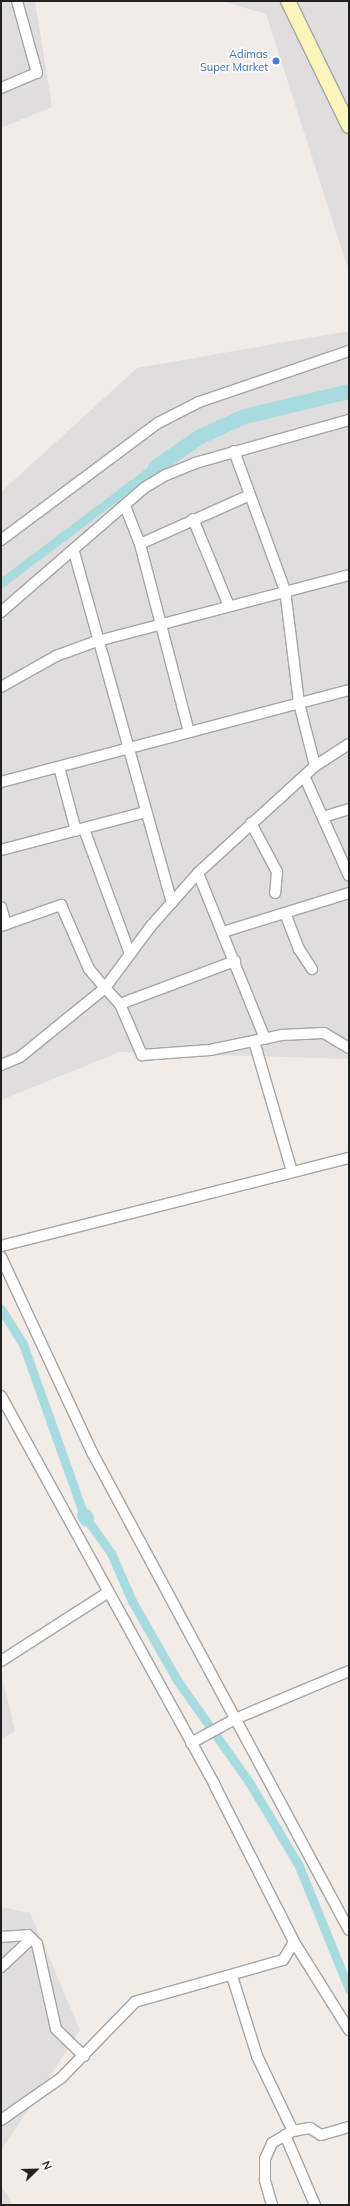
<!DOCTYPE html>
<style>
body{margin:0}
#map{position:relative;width:350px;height:2206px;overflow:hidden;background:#f1ece7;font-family:Mulish,sans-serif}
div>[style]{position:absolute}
.residential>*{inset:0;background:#dfddde}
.canal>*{height:9px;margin:-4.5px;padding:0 4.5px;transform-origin:4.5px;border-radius:4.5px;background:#a7dbdf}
.river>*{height:15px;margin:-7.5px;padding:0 7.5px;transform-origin:7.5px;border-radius:7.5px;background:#a7dbdf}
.roads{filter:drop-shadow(1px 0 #a5a5a5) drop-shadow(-1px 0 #a5a5a5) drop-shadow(0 1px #a5a5a5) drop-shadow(0 -1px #a5a5a5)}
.street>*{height:10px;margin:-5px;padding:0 5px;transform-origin:5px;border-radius:5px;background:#fff}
.secondary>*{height:14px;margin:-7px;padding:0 7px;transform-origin:7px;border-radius:7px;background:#fbf5bb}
.dots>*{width:11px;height:11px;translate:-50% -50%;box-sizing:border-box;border:2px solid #fff;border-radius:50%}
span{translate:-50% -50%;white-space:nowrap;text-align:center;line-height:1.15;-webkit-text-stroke:3px #fff;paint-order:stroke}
.shop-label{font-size:11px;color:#366cbe}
.right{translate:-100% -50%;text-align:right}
.frame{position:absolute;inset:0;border:2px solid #212121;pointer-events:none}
.north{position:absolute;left:16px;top:2150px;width:40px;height:40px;-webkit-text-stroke:3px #fff;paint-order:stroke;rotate:67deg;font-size:11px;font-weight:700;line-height:16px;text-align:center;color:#212121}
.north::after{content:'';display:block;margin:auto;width:14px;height:18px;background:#212121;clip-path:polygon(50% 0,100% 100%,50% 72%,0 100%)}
</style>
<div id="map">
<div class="residential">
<div style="clip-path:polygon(1px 1px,35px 1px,52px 107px,1px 128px)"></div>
<div style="clip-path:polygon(221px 1px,349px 1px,349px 272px,266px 14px)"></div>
<div style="clip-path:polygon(349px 331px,349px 1059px,120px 1052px,1px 1100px,1px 492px,137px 368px)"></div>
<div style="clip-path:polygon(1px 1673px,15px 1731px,1px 1740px)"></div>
<div style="clip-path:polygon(1px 1907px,30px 1913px,80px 2030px,1px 2151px)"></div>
<div style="clip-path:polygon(1px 2185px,13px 2205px,1px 2205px)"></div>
</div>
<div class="canal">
<div style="left:1px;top:583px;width:193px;rotate:-37deg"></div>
<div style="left:1px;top:1309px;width:41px;rotate:57.8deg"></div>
<div style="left:23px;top:1344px;width:182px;rotate:70.4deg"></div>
<div style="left:86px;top:1518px;width:43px;rotate:54.5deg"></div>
<div style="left:111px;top:1553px;width:52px;rotate:66.4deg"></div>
<div style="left:132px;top:1601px;width:91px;rotate:60.3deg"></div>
<div style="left:177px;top:1680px;width:125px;rotate:54.8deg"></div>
<div style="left:249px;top:1782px;width:98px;rotate:59.2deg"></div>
<div style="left:299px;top:1866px;width:133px;rotate:67.9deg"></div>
</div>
<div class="river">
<div style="left:155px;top:467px;width:55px;rotate:-34.6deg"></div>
<div style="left:200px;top:436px;width:48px;rotate:-24.4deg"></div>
<div style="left:244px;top:416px;width:108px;rotate:-13.4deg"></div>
<div style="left:84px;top:1515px;width:4px;rotate:56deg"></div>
</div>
<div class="roads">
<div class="street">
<div style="left:1px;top:88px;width:39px;rotate:-23deg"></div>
<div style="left:37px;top:73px;width:75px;rotate:-105.5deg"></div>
<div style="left:234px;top:451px;width:148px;rotate:69.9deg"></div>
<div style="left:285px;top:590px;width:114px;rotate:82.9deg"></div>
<div style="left:299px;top:703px;width:65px;rotate:75.7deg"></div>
<div style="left:125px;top:506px;width:41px;rotate:68.5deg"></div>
<div style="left:140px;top:544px;width:194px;rotate:75.4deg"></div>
<div style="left:193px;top:519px;width:94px;rotate:67.5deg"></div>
<div style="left:1px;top:540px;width:196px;rotate:-36.7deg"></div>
<div style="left:158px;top:423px;width:46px;rotate:-27.1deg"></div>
<div style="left:199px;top:402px;width:158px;rotate:-18.8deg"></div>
<div style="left:140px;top:544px;width:120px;rotate:-24deg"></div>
<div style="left:74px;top:552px;width:364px;rotate:74.4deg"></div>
<div style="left:1px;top:612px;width:189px;rotate:-40.9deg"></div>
<div style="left:144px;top:488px;width:26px;rotate:-31deg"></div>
<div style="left:166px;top:475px;width:31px;rotate:-22deg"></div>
<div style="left:195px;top:463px;width:160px;rotate:-15.6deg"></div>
<div style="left:1px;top:687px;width:63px;rotate:-29.4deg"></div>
<div style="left:56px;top:656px;width:40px;rotate:-20.2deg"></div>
<div style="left:94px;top:642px;width:264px;rotate:-14.7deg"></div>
<div style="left:349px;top:744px;width:40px;rotate:147.1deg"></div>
<div style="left:315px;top:766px;width:159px;rotate:137.6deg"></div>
<div style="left:198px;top:873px;width:71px;rotate:131.6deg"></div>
<div style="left:151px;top:926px;width:77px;rotate:126.6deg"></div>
<div style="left:105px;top:988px;width:22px;rotate:47deg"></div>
<div style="left:120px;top:1004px;width:56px;rotate:66.7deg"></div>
<div style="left:142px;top:1055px;width:68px;rotate:-4.2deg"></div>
<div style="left:210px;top:1050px;width:74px;rotate:-11.8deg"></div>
<div style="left:282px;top:1035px;width:42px;rotate:-2.7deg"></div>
<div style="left:324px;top:1033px;width:29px;rotate:31deg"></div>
<div style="left:59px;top:767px;width:66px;rotate:75.1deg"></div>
<div style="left:305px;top:778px;width:107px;rotate:65.8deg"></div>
<div style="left:1px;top:782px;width:360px;rotate:-14.8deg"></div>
<div style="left:323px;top:817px;width:27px;rotate:-17deg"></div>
<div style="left:251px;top:823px;width:55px;rotate:62deg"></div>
<div style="left:277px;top:872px;width:21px;rotate:95deg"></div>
<div style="left:84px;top:829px;width:133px;rotate:69.8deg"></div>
<div style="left:1px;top:850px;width:150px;rotate:-14.7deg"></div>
<div style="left:198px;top:873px;width:179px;rotate:68deg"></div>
<div style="left:1px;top:907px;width:18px;rotate:74deg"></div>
<div style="left:285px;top:913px;width:39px;rotate:69deg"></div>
<div style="left:299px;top:949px;width:24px;rotate:57deg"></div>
<div style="left:1px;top:926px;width:64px;rotate:-19.3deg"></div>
<div style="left:61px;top:905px;width:70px;rotate:66.4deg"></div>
<div style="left:89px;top:969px;width:25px;rotate:50deg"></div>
<div style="left:105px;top:988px;width:109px;rotate:140.9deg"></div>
<div style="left:20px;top:1057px;width:21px;rotate:157deg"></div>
<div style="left:223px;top:932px;width:132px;rotate:-17.2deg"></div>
<div style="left:120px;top:1004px;width:123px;rotate:-20.5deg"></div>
<div style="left:254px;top:1041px;width:136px;rotate:73.8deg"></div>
<div style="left:1px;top:1246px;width:359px;rotate:-14.2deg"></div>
<div style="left:1px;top:1257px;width:217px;rotate:65deg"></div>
<div style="left:93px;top:1454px;width:540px;rotate:61.73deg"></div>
<div style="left:1px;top:1396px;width:443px;rotate:61.2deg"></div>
<div style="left:214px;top:1784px;width:177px;rotate:63.1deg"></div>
<div style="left:294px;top:1942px;width:21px;rotate:121deg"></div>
<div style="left:283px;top:1960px;width:154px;rotate:164.2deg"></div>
<div style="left:135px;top:2002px;width:106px;rotate:134.2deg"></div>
<div style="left:61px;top:2078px;width:73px;rotate:145deg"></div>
<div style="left:1px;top:1661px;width:126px;rotate:-32.7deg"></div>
<div style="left:191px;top:1743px;width:50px;rotate:-28.6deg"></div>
<div style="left:235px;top:1719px;width:124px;rotate:-22.8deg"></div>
<div style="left:1px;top:1937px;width:27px;rotate:-4deg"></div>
<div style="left:28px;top:1935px;width:13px;rotate:45deg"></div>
<div style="left:37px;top:1944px;width:87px;rotate:77.4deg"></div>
<div style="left:56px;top:2029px;width:39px;rotate:44deg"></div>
<div style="left:294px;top:1942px;width:104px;rotate:58deg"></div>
<div style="left:1px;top:1967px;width:42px;rotate:-43.1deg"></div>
<div style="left:232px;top:1976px;width:84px;rotate:72.6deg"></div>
<div style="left:257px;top:2056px;width:83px;rotate:64.4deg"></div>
<div style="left:293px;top:2131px;width:17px;rotate:-10deg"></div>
<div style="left:310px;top:2128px;width:13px;rotate:32deg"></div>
<div style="left:321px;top:2135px;width:29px;rotate:-16deg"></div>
<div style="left:285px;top:2135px;width:76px;rotate:66.8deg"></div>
<div style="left:272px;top:2205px;width:26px;rotate:-106deg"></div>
<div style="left:265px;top:2180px;width:21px;rotate:-90deg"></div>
<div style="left:265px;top:2159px;width:17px;rotate:-66deg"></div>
<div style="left:272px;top:2143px;width:24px;rotate:-30deg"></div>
</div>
<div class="secondary">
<div style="left:288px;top:1px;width:139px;rotate:64deg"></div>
</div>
</div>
<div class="dots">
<div style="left:276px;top:61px;background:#3f7fe0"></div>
</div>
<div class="shop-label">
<span class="right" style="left:268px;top:61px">Adimas<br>Super Market</span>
</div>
<div class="frame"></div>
<div class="north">N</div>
</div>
